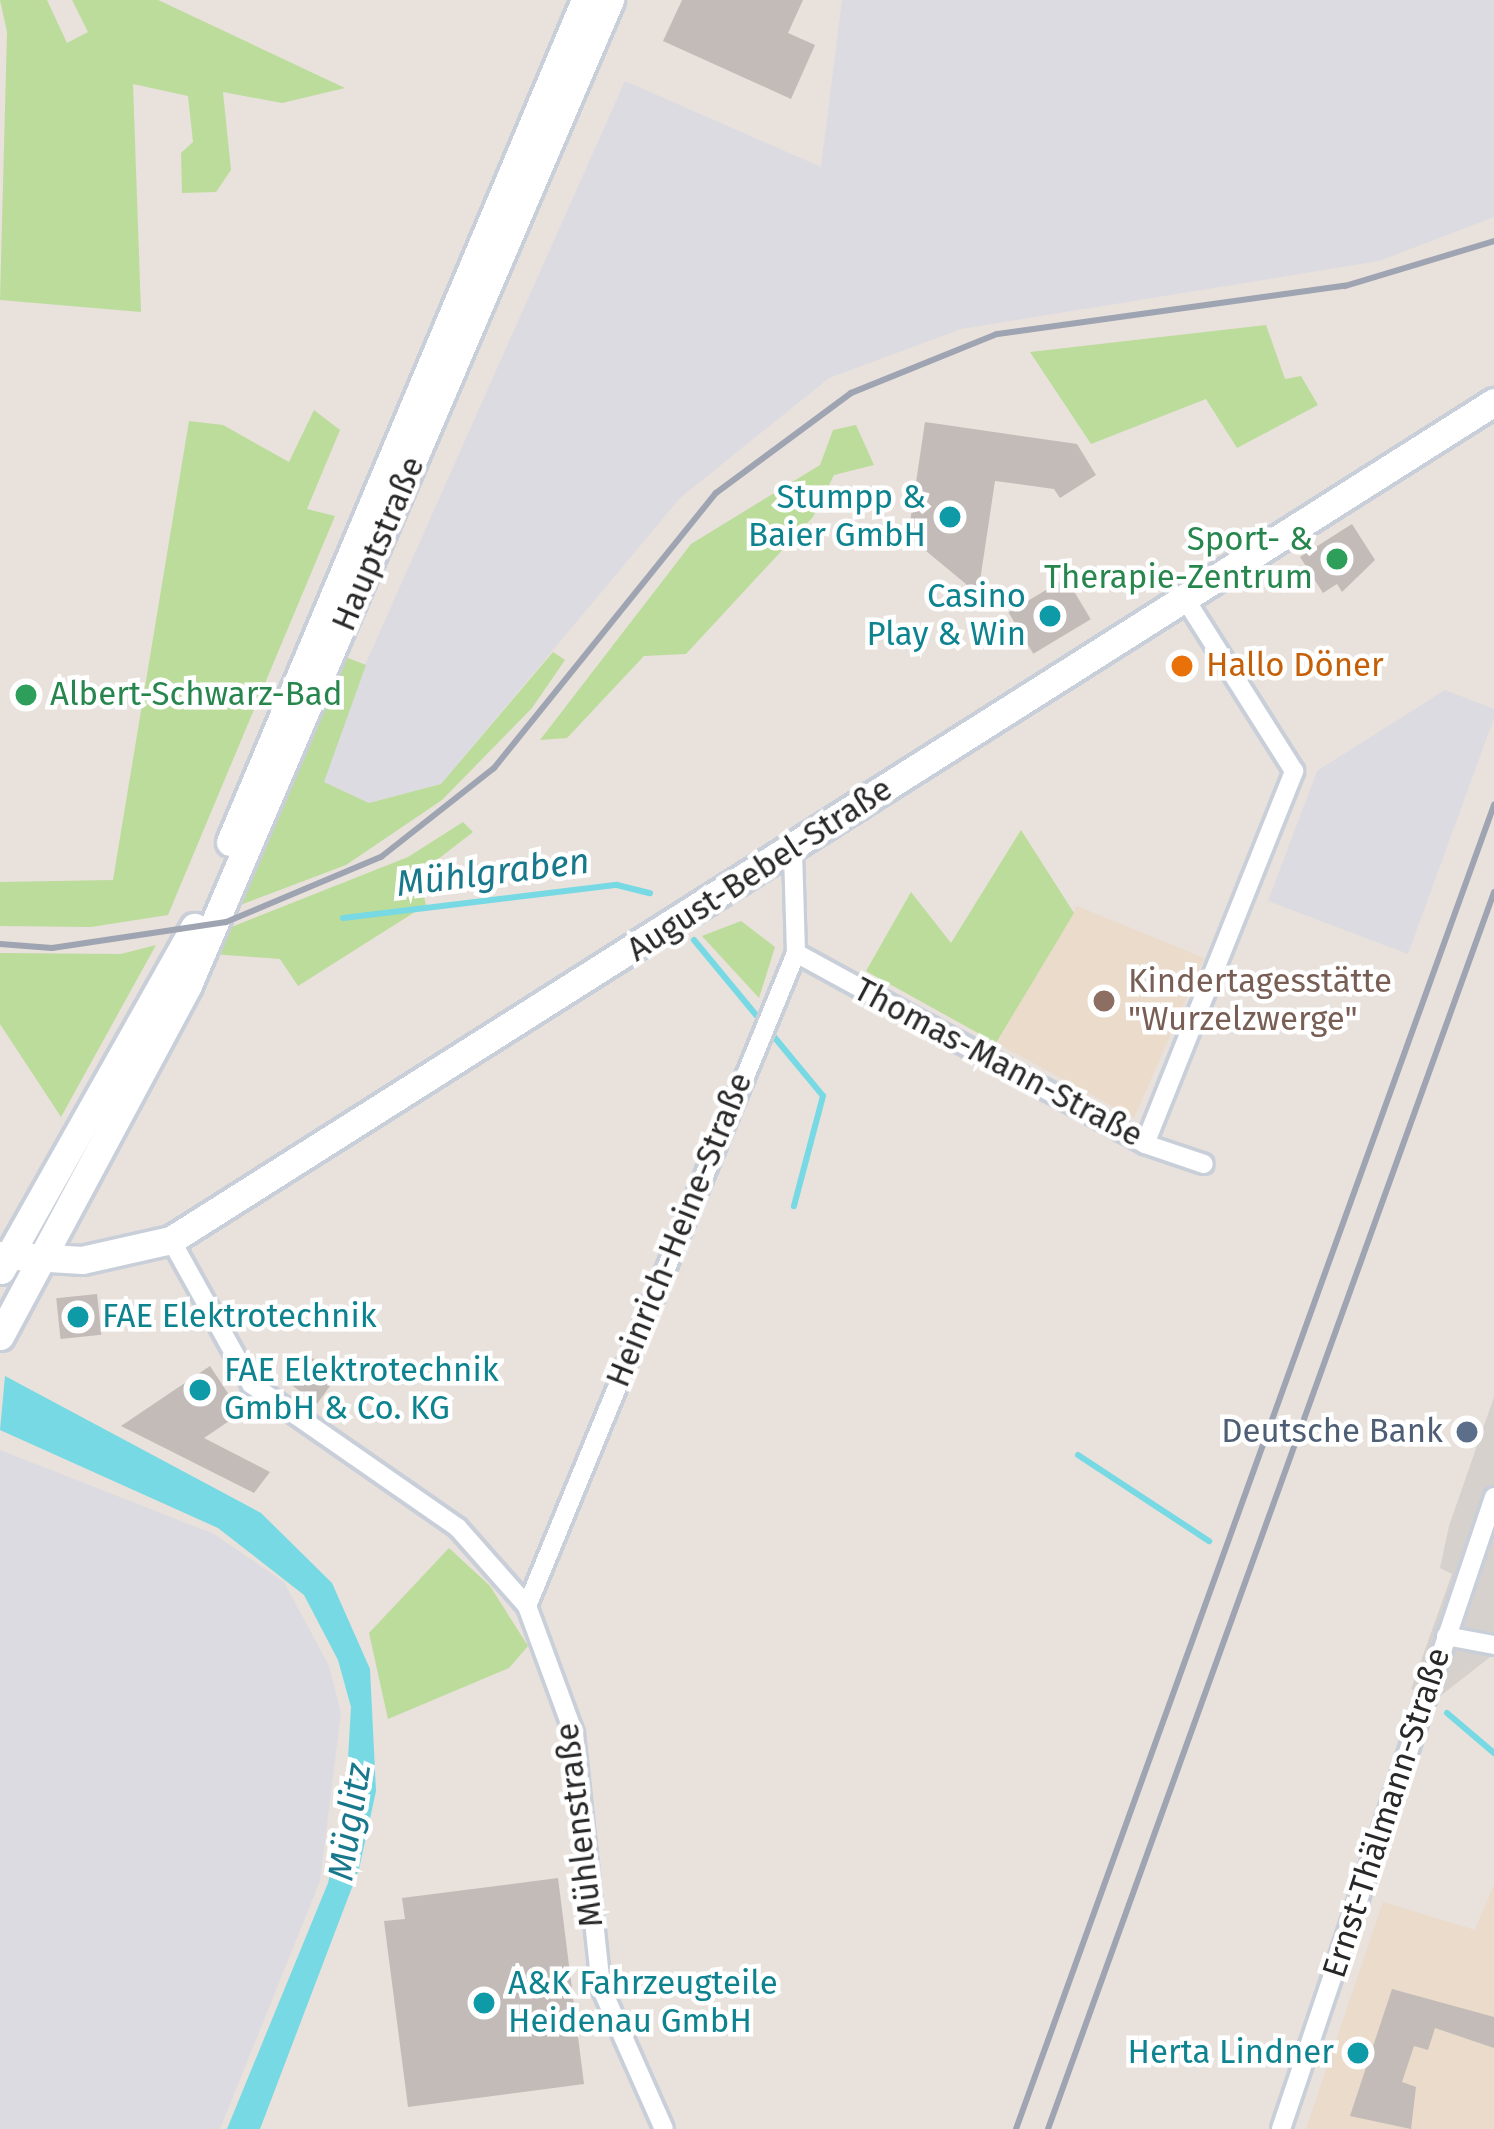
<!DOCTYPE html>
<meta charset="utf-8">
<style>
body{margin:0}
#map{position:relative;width:1494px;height:2129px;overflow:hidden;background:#e9e1db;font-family:"Fira Sans",sans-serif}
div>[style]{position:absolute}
.industrial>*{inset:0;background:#dcdbe2}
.education>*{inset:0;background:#eadbcb}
.green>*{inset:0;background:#bcdc9c}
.plaza>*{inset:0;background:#d6d1cd}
.water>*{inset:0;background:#76d9e3}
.stream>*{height:6px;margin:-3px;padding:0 3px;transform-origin:3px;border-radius:3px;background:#76d9e3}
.building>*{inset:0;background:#c2bbb8;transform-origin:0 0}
.roads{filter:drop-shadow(3px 0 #c9cfd9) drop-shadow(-3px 0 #c9cfd9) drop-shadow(0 3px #c9cfd9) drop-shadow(0 -3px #c9cfd9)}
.street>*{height:18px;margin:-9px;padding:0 9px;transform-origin:9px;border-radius:9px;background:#fff}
.secondary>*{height:27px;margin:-13.5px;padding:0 13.5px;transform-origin:13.5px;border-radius:13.5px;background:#fff}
.rail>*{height:6px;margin:-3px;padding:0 3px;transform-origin:3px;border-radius:3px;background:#9ea4b1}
.dots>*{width:33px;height:33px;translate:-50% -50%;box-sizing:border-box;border:6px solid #fff;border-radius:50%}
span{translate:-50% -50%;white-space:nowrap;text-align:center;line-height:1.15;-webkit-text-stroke:9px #fff;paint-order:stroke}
.culture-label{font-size:33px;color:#0d838f}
.right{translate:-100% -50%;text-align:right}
.left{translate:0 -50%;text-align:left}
.leisure-label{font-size:33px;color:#27864d}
.street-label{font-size:33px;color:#282828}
.food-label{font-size:33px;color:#c56008}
.education-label{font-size:33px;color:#785e54}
.service-label{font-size:33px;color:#4e5e75}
.water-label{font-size:36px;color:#18788c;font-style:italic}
</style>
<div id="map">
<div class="industrial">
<div style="clip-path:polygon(842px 0,1494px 0,1494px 217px,1379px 261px,961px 329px,829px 378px,680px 498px,441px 784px,369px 803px,324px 782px,333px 737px,625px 81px,821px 167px)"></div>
<div style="clip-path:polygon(1445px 690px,1494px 709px,1494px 718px,1408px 954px,1268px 901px,1317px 771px)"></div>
<div style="clip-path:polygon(0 1450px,214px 1534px,284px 1582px,329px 1666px,341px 1713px,320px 1881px,220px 2129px,0 2129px)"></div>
</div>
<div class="education">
<div style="clip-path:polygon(1077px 906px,1204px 958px,1134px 1118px,996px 1043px)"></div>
<div style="clip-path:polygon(1494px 1884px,1494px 2129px,1306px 2129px,1383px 1902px,1475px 1930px)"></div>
</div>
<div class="green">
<div style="clip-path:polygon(0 0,47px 0,67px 43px,88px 32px,72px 0,158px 0,345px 88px,282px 103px,223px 92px,231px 170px,216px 192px,182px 193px,181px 153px,193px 142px,188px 96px,133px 84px,141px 312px,0 300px,7px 32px)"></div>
<div style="clip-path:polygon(1266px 325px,1285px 379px,1301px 376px,1318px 405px,1237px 448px,1206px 399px,1091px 444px,1030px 352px)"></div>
<div style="clip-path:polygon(314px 410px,340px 430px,307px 509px,335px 516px,168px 915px,91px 927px,0 926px,0 882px,113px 880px,189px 421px,223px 425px,289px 462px)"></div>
<div style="clip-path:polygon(856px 425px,874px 465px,834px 475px,813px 517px,686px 654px,644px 656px,567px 738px,540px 740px,691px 544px,820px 465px,833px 430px)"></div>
<div style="clip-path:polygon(553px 652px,565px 660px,532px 708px,442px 800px,346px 865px,235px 907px,343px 656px,366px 665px,324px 782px,369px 803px,441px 784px)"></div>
<div style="clip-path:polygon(463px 822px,473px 832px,419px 874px,426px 905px,298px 986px,280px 959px,212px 954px,219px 932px,408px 857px)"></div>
<div style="clip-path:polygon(1021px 830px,1074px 913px,996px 1043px,866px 971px,911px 892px,951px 943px)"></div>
<div style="clip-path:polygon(741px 921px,775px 947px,759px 998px,702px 936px)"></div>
<div style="clip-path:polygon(156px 945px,61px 1117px,0 1024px,0 953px,121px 954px)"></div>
<div style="clip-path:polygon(449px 1548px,490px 1586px,528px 1646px,509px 1668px,388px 1719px,369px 1633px)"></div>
</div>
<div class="plaza">
<div style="clip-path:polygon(1494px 1397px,1494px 1654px,1439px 1697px,1411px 1689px,1452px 1574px,1440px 1568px,1449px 1526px)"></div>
</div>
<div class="water">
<div style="clip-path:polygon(5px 1376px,261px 1513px,332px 1583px,370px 1669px,376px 1791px,359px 1869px,260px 2129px,227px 2129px,328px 1883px,345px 1811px,351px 1707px,338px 1660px,304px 1595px,218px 1528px,0 1430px)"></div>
</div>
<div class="stream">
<div style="left:343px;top:918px;width:276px;rotate:-6.9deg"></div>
<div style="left:617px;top:885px;width:34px;rotate:14deg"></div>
<div style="left:694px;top:940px;width:202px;rotate:50.4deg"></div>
<div style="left:823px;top:1096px;width:114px;rotate:104.8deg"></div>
<div style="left:1078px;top:1455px;width:157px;rotate:33.3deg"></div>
<div style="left:1447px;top:1713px;width:62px;rotate:40.4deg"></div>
</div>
<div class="building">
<div style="clip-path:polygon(682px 0,803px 0,788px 33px,815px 45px,791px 99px,663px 41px)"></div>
<div style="clip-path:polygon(925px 422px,1077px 444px,1096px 475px,1060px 498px,1054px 489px,995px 481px,978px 594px,908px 536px)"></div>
<div style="clip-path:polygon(1352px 524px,1375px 560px,1342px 592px,1337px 584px,1323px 593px,1300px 557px)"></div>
<div style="left:1066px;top:578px;width:48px;height:67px;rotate:59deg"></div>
<div style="left:97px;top:1294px;width:41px;height:41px;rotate:84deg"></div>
<div style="left:308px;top:1355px;width:36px;height:34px;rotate:36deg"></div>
<div style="clip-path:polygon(210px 1366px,241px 1413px,204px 1438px,270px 1472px,254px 1493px,121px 1426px)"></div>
<div style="clip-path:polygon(558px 1878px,584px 2084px,408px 2107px,384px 1921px,405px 1919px,402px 1898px)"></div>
<div style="clip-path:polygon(1392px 1989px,1494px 2017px,1494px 2048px,1435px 2028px,1428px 2050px,1414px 2046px,1402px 2082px,1416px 2087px,1411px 2129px,1350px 2116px)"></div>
</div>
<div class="roads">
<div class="street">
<div style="left:796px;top:953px;width:398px;rotate:28.7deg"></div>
<div style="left:1145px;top:1144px;width:62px;rotate:18.7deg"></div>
<div style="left:1145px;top:1144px;width:402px;rotate:-68.2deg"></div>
<div style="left:1294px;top:771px;width:206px;rotate:-122.3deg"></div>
<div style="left:171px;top:1240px;width:165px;rotate:60.9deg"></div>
<div style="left:251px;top:1384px;width:252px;rotate:34.8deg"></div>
<div style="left:458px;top:1528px;width:104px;rotate:48.5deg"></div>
<div style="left:527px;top:1606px;width:136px;rotate:69.8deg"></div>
<div style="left:574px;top:1734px;width:254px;rotate:83.9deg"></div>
<div style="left:601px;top:1987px;width:155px;rotate:66.1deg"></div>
<div style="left:527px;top:1606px;width:706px;rotate:-67.61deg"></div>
<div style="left:796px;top:953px;width:103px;rotate:-91.7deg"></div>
<div style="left:1446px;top:1636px;width:49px;rotate:10.6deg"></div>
<div style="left:1281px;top:2129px;width:667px;rotate:-71.37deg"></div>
</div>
<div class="secondary">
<div style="left:230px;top:842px;width:914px;rotate:-67.14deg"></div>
<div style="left:0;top:1255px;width:82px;rotate:3.5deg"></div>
<div style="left:82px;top:1260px;width:91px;rotate:-12.7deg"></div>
<div style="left:171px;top:1240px;width:1566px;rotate:-32.35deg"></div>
<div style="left:1px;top:1270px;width:394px;rotate:-60.6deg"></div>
<div style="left:0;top:1336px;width:398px;rotate:-61.8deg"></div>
<div style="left:188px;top:985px;width:1072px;rotate:-66.81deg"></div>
</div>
</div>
<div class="rail">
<div style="left:0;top:944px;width:52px;rotate:4.4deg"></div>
<div style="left:52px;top:948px;width:176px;rotate:-8.5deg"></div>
<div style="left:226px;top:922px;width:168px;rotate:-22.8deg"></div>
<div style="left:381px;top:857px;width:144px;rotate:-38.2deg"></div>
<div style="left:494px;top:768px;width:353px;rotate:-51.1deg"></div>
<div style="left:716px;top:493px;width:168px;rotate:-36.5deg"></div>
<div style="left:851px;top:393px;width:157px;rotate:-22deg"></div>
<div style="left:997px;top:334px;width:351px;rotate:-7.9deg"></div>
<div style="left:1345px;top:286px;width:156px;rotate:-16.8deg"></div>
<div style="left:1016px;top:2129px;width:1408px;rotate:-70.15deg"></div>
<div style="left:1048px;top:2129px;width:1315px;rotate:-70.17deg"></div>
</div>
<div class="dots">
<div style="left:950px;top:517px;background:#0f9aa8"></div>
<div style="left:1337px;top:559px;background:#2e9e5b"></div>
<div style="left:1050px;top:616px;background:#0f9aa8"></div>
<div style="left:1182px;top:666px;background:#e8710a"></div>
<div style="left:26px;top:695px;background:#2e9e5b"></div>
<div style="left:1104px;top:1001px;background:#8d6e63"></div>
<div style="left:78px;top:1317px;background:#0f9aa8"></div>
<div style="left:200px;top:1390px;background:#0f9aa8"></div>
<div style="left:1467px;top:1432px;background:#5c6f8a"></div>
<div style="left:484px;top:2003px;background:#0f9aa8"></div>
<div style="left:1358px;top:2053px;background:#0f9aa8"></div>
</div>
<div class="culture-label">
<span class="right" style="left:926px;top:517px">Stumpp &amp;<br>Baier GmbH</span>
<span class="right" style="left:1026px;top:616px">Casino<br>Play &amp; Win</span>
<span class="left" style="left:102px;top:1317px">FAE Elektrotechnik</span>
<span class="left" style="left:224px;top:1390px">FAE Elektrotechnik<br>GmbH &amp; Co. KG</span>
<span class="left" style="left:508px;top:2003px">A&amp;K Fahrzeugteile<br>Heidenau GmbH</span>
<span class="right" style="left:1334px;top:2053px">Herta Lindner</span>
</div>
<div class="leisure-label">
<span class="right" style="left:1313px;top:559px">Sport- &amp;<br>Therapie-Zentrum</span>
<span class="left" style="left:50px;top:695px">Albert-Schwarz-Bad</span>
</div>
<div class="street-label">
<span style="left:379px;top:544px;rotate:-67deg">Hauptstraße</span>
<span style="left:760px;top:870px;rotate:-33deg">August-Bebel-Straße</span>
<span style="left:998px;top:1063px;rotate:28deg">Thomas-Mann-Straße</span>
<span style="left:680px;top:1230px;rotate:-68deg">Heinrich-Heine-Straße</span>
<span style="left:1387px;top:1813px;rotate:-72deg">Ernst-Thälmann-Straße</span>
<span style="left:580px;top:1825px;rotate:-97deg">Mühlenstraße</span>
</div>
<div class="food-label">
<span class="left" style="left:1206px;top:666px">Hallo Döner</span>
</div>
<div class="education-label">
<span class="left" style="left:1128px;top:1001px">Kindertagesstätte<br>"Wurzelzwerge"</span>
</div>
<div class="service-label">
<span class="right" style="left:1443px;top:1432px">Deutsche Bank</span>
</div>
<div class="water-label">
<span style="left:493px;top:873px;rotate:-7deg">Mühlgraben</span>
<span style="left:350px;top:1822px;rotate:-81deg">Müglitz</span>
</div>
</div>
